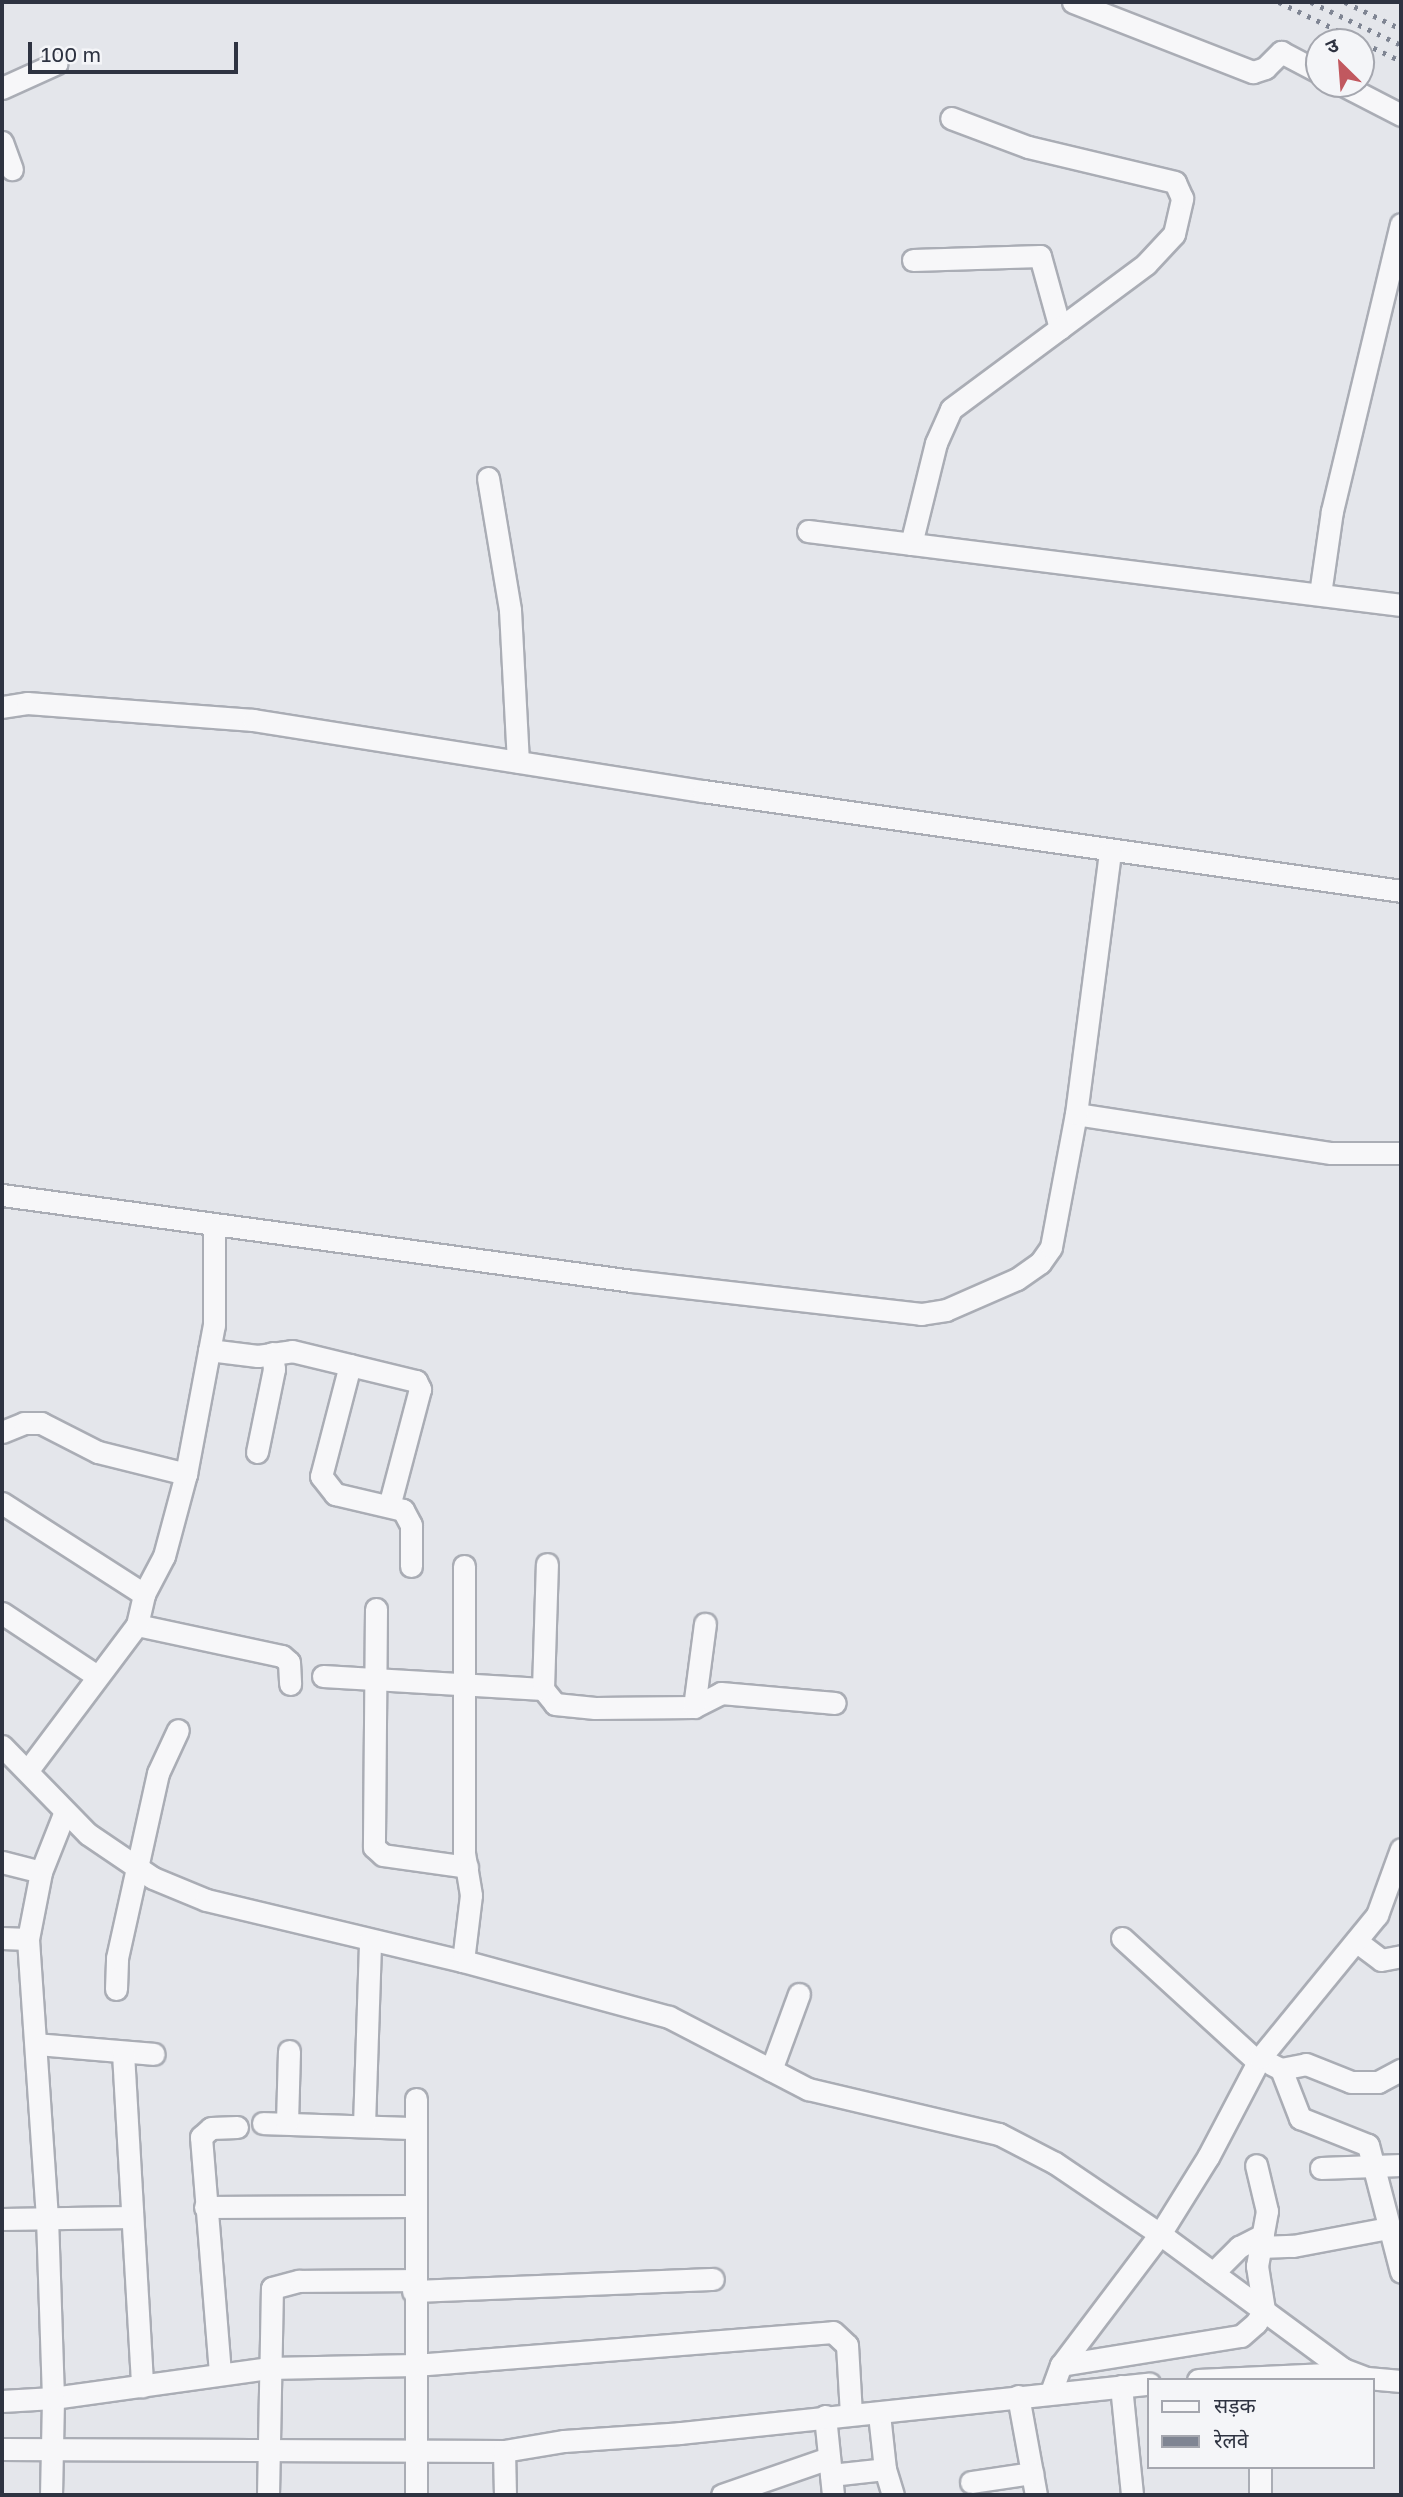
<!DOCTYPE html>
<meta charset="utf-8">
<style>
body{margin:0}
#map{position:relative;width:1403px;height:2497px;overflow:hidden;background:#e4e6eb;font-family:"Golos Text","Noto Sans Devanagari",sans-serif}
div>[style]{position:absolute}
.roads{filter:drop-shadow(2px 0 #aaadb5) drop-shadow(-2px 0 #aaadb5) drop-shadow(0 2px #aaadb5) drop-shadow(0 -2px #aaadb5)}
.minor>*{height:21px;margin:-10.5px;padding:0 10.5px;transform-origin:10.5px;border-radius:10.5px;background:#f7f7f9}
.rail>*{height:4.5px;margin-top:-2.25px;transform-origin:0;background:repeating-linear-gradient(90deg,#7f8593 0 3.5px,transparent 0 10.5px)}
span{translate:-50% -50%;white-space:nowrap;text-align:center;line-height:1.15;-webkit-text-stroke:7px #f4f5f8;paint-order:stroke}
.frame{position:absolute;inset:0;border:4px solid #2e3341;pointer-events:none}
.legend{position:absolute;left:1147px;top:2378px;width:228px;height:91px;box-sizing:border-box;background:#f4f5f8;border:2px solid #a5a7af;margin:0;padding:9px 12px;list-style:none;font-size:21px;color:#2e3341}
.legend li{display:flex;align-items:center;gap:14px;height:35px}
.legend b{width:35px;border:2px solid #a5a7af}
.north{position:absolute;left:1305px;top:28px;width:70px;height:70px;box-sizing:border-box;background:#f4f5f8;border:2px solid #a5a7af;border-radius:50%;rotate:335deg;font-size:19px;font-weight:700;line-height:28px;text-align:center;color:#2e3341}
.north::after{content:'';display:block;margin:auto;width:24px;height:32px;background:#c1585f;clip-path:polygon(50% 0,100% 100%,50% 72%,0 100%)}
.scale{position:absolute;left:28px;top:42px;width:210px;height:32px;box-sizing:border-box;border:4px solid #2e3341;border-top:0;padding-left:9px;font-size:21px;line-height:24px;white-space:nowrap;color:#2e3341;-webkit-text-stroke:5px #f4f5f8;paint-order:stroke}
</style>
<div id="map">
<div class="roads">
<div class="minor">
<div style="left:1073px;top:2px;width:193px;rotate:21.3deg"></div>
<div style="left:1253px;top:72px;width:13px;rotate:-18deg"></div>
<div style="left:1265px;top:68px;width:23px;rotate:-45deg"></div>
<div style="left:1281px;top:52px;width:43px;rotate:27.8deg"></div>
<div style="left:1341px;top:84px;width:68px;rotate:27.3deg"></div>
<div style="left:2px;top:88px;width:60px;rotate:-24.4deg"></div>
<div style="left:2px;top:142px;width:29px;rotate:70deg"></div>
<div style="left:913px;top:260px;width:127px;rotate:-1.8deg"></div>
<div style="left:1040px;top:256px;width:75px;rotate:74.5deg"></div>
<div style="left:488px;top:478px;width:134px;rotate:80.5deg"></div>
<div style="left:510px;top:610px;width:152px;rotate:87deg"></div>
<div style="left:808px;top:531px;width:598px;rotate:7.11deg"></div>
<div style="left:911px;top:544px;width:104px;rotate:-76.1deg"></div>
<div style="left:936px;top:443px;width:37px;rotate:-66deg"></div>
<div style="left:951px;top:409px;width:243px;rotate:-36.6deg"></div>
<div style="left:1146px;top:264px;width:41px;rotate:-47deg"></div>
<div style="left:1174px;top:234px;width:37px;rotate:-77deg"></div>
<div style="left:1182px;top:198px;width:17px;rotate:-114deg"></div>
<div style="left:1175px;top:182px;width:151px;rotate:-166.6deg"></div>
<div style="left:1028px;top:147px;width:82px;rotate:-159.4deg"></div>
<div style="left:1320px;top:594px;width:84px;rotate:-81.8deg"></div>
<div style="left:1332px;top:511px;width:295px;rotate:-76.5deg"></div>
<div style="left:2px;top:707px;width:25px;rotate:-9deg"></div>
<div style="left:27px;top:703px;width:227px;rotate:4.3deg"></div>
<div style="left:253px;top:720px;width:456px;rotate:9deg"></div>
<div style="left:703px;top:791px;width:705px;rotate:8.15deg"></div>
<div style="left:1076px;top:1114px;width:258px;rotate:8.7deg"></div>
<div style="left:1331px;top:1153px;width:70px"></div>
<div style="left:2px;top:1195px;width:636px;rotate:7.77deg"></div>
<div style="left:632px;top:1281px;width:291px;rotate:6.5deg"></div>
<div style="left:921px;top:1314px;width:25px;rotate:-9deg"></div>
<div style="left:946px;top:1310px;width:77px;rotate:-23.6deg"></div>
<div style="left:1017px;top:1279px;width:28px;rotate:-35deg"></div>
<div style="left:1040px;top:1263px;width:19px;rotate:-55deg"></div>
<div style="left:1051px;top:1247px;width:135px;rotate:-79.4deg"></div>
<div style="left:1076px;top:1114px;width:265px;rotate:-82.6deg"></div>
<div style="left:209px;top:1350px;width:49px;rotate:7deg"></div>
<div style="left:258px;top:1356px;width:34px;rotate:-8deg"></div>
<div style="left:292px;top:1351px;width:128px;rotate:13.6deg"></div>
<div style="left:416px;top:1381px;width:9px;rotate:63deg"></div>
<div style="left:420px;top:1389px;width:121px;rotate:104.8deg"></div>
<div style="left:350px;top:1365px;width:115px;rotate:104.6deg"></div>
<div style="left:321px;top:1476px;width:23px;rotate:52deg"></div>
<div style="left:335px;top:1494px;width:70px;rotate:13.2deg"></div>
<div style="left:403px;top:1510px;width:17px;rotate:62deg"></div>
<div style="left:411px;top:1525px;width:41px;rotate:90deg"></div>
<div style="left:2px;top:1432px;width:24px;rotate:-22deg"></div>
<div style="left:24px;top:1423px;width:17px"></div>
<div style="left:41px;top:1423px;width:64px;rotate:27deg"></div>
<div style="left:98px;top:1452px;width:91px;rotate:14deg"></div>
<div style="left:257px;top:1452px;width:85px;rotate:-78.4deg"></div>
<div style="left:274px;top:1369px;width:16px;rotate:-97deg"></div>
<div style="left:2px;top:1503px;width:169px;rotate:32.7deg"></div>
<div style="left:376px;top:1609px;width:238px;rotate:90.5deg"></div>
<div style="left:374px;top:1847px;width:12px;rotate:42deg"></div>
<div style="left:383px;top:1855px;width:85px;rotate:8.1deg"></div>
<div style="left:2px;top:1613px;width:114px;rotate:33.6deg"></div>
<div style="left:137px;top:1625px;width:148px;rotate:12.1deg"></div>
<div style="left:282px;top:1656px;width:9px;rotate:41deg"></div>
<div style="left:289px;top:1662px;width:22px;rotate:87deg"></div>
<div style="left:323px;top:1676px;width:220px;rotate:3.4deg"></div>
<div style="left:543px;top:1689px;width:19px;rotate:51deg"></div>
<div style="left:555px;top:1704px;width:40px;rotate:5.7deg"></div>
<div style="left:595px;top:1708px;width:99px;rotate:-0.6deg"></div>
<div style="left:694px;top:1707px;width:30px;rotate:-27deg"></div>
<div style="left:721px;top:1693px;width:114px;rotate:5deg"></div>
<div style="left:543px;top:1689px;width:125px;rotate:-88.2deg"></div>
<div style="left:694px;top:1707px;width:84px;rotate:-82.5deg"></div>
<div style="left:2px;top:1746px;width:123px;rotate:45.7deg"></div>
<div style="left:88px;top:1834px;width:78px;rotate:34.1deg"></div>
<div style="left:153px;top:1878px;width:57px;rotate:22.5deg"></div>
<div style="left:206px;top:1900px;width:264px;rotate:13.4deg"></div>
<div style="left:463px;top:1961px;width:213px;rotate:15.2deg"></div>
<div style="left:669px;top:2017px;width:157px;rotate:27.4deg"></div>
<div style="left:808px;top:2089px;width:196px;rotate:13.3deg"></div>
<div style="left:999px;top:2134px;width:63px;rotate:27.4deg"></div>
<div style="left:1055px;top:2163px;width:127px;rotate:34.1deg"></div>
<div style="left:1160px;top:2234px;width:227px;rotate:36.4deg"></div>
<div style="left:1343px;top:2369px;width:26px;rotate:21deg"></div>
<div style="left:1367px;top:2378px;width:34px;rotate:5deg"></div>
<div style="left:28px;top:1770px;width:181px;rotate:-53.1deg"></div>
<div style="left:137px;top:1625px;width:32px;rotate:-77deg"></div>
<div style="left:144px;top:1594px;width:43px;rotate:-62.2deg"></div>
<div style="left:164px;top:1556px;width:85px;rotate:-75deg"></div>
<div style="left:186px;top:1474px;width:152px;rotate:-79.4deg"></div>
<div style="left:214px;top:1325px;width:101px;rotate:-90deg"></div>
<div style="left:2px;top:1862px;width:40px;rotate:14.4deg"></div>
<div style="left:2px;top:1938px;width:26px;rotate:2deg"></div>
<div style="left:1122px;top:1938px;width:184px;rotate:42.4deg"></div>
<div style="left:1356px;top:1941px;width:31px;rotate:37deg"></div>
<div style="left:1381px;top:1960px;width:20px;rotate:-11deg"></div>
<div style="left:463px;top:1961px;width:66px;rotate:-83.1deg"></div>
<div style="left:471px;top:1895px;width:43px;rotate:-99.5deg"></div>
<div style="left:464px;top:1853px;width:287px;rotate:-90deg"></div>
<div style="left:116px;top:1989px;width:31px;rotate:-88deg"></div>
<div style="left:117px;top:1958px;width:189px;rotate:-77.5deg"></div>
<div style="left:158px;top:1773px;width:47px;rotate:-65.1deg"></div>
<div style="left:36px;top:2044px;width:118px;rotate:4.8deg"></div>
<div style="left:123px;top:2053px;width:334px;rotate:86.7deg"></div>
<div style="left:1271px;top:2064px;width:11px;rotate:27deg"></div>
<div style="left:1281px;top:2069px;width:25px;rotate:-11deg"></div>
<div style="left:1306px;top:2064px;width:48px;rotate:21.8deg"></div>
<div style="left:1351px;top:2082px;width:27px"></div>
<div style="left:1378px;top:2082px;width:26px;rotate:-28deg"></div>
<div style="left:1281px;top:2069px;width:53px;rotate:68.8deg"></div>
<div style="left:1300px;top:2118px;width:73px;rotate:21.7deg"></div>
<div style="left:1368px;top:2145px;width:131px;rotate:75.4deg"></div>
<div style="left:771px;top:2070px;width:81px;rotate:-69.8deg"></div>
<div style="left:263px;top:2123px;width:152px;rotate:1.9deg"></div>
<div style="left:287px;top:2123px;width:72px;rotate:-88.4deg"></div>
<div style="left:364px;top:2125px;width:185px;rotate:-88.1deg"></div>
<div style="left:1321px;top:2168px;width:80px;rotate:-2.1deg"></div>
<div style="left:205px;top:2207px;width:209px;rotate:-0.3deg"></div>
<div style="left:2px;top:2219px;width:130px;rotate:-0.9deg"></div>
<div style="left:1260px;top:2247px;width:33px;rotate:-2deg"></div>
<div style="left:1293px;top:2246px;width:97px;rotate:-10.7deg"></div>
<div style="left:1213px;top:2273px;width:37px;rotate:-45deg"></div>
<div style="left:1239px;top:2247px;width:27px;rotate:-27deg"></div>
<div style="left:413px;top:2291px;width:300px;rotate:-2.3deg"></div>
<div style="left:1061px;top:2365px;width:182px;rotate:-9.2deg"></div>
<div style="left:1241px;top:2336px;width:20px;rotate:-41deg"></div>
<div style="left:1256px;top:2323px;width:15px;rotate:-58deg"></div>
<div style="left:1264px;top:2310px;width:45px;rotate:-99deg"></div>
<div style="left:1257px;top:2266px;width:56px;rotate:-79.7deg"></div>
<div style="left:1267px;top:2211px;width:47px;rotate:-103.4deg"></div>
<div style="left:220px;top:2373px;width:237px;rotate:-94.6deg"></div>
<div style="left:201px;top:2137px;width:13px;rotate:-42deg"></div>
<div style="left:211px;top:2128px;width:26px;rotate:-2deg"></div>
<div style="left:1198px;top:2380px;width:129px;rotate:-2.7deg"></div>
<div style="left:1327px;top:2374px;width:17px;rotate:-17deg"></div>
<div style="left:1121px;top:2386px;width:110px;rotate:84.2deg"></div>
<div style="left:1051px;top:2392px;width:29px;rotate:-70deg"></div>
<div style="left:1061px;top:2365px;width:164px;rotate:-52.9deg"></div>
<div style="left:1160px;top:2234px;width:91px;rotate:-58.1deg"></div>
<div style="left:1208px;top:2157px;width:112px;rotate:-62.3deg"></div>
<div style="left:1260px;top:2058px;width:185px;rotate:-50.7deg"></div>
<div style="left:1377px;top:1915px;width:70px;rotate:-70deg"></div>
<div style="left:1018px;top:2396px;width:101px;rotate:79.7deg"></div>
<div style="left:2px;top:2401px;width:51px;rotate:-3.4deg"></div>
<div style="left:53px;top:2398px;width:217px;rotate:-7.9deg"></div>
<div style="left:268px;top:2368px;width:147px;rotate:-1.2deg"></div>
<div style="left:415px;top:2365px;width:419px;rotate:-4.5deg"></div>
<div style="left:833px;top:2332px;width:19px;rotate:43deg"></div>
<div style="left:847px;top:2345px;width:69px;rotate:86.7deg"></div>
<div style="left:879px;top:2414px;width:55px;rotate:83.8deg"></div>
<div style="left:825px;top:2416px;width:79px;rotate:84.2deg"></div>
<div style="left:2px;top:2449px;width:502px;rotate:0.23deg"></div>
<div style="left:504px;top:2451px;width:61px;rotate:-9.5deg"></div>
<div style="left:564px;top:2441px;width:116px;rotate:-3.9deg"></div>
<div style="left:680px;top:2433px;width:472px;rotate:-6deg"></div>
<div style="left:504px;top:2451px;width:44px;rotate:88.7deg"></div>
<div style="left:1260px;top:2467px;width:28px;rotate:90deg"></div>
<div style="left:831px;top:2475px;width:54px;rotate:-6.3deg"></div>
<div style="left:885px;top:2469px;width:27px;rotate:73deg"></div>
<div style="left:971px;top:2482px;width:62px;rotate:-8.4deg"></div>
<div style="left:51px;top:2495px;width:97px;rotate:-88.8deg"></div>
<div style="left:53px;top:2398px;width:180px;rotate:-91.9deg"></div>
<div style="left:47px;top:2218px;width:280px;rotate:-93.9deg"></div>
<div style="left:28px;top:1939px;width:68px;rotate:-79deg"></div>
<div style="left:41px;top:1872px;width:62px;rotate:-68.4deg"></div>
<div style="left:268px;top:2495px;width:207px;rotate:-88.9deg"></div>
<div style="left:272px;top:2288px;width:28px;rotate:-15deg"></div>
<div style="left:299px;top:2281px;width:114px;rotate:-0.5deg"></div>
<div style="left:416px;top:2495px;width:396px;rotate:-90deg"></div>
<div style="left:722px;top:2495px;width:113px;rotate:-19.1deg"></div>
</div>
</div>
<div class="rail">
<div style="left:1279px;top:2px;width:136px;rotate:25.8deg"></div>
<div style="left:1311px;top:2px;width:100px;rotate:25.5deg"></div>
<div style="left:1345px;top:2px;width:62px;rotate:25.7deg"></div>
</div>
<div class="frame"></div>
<ul class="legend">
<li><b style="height:9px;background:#f7f7f9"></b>सड़क</li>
<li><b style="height:9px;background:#7f8593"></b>रेलवे</li>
</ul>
<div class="north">उ</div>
<div class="scale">100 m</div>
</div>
